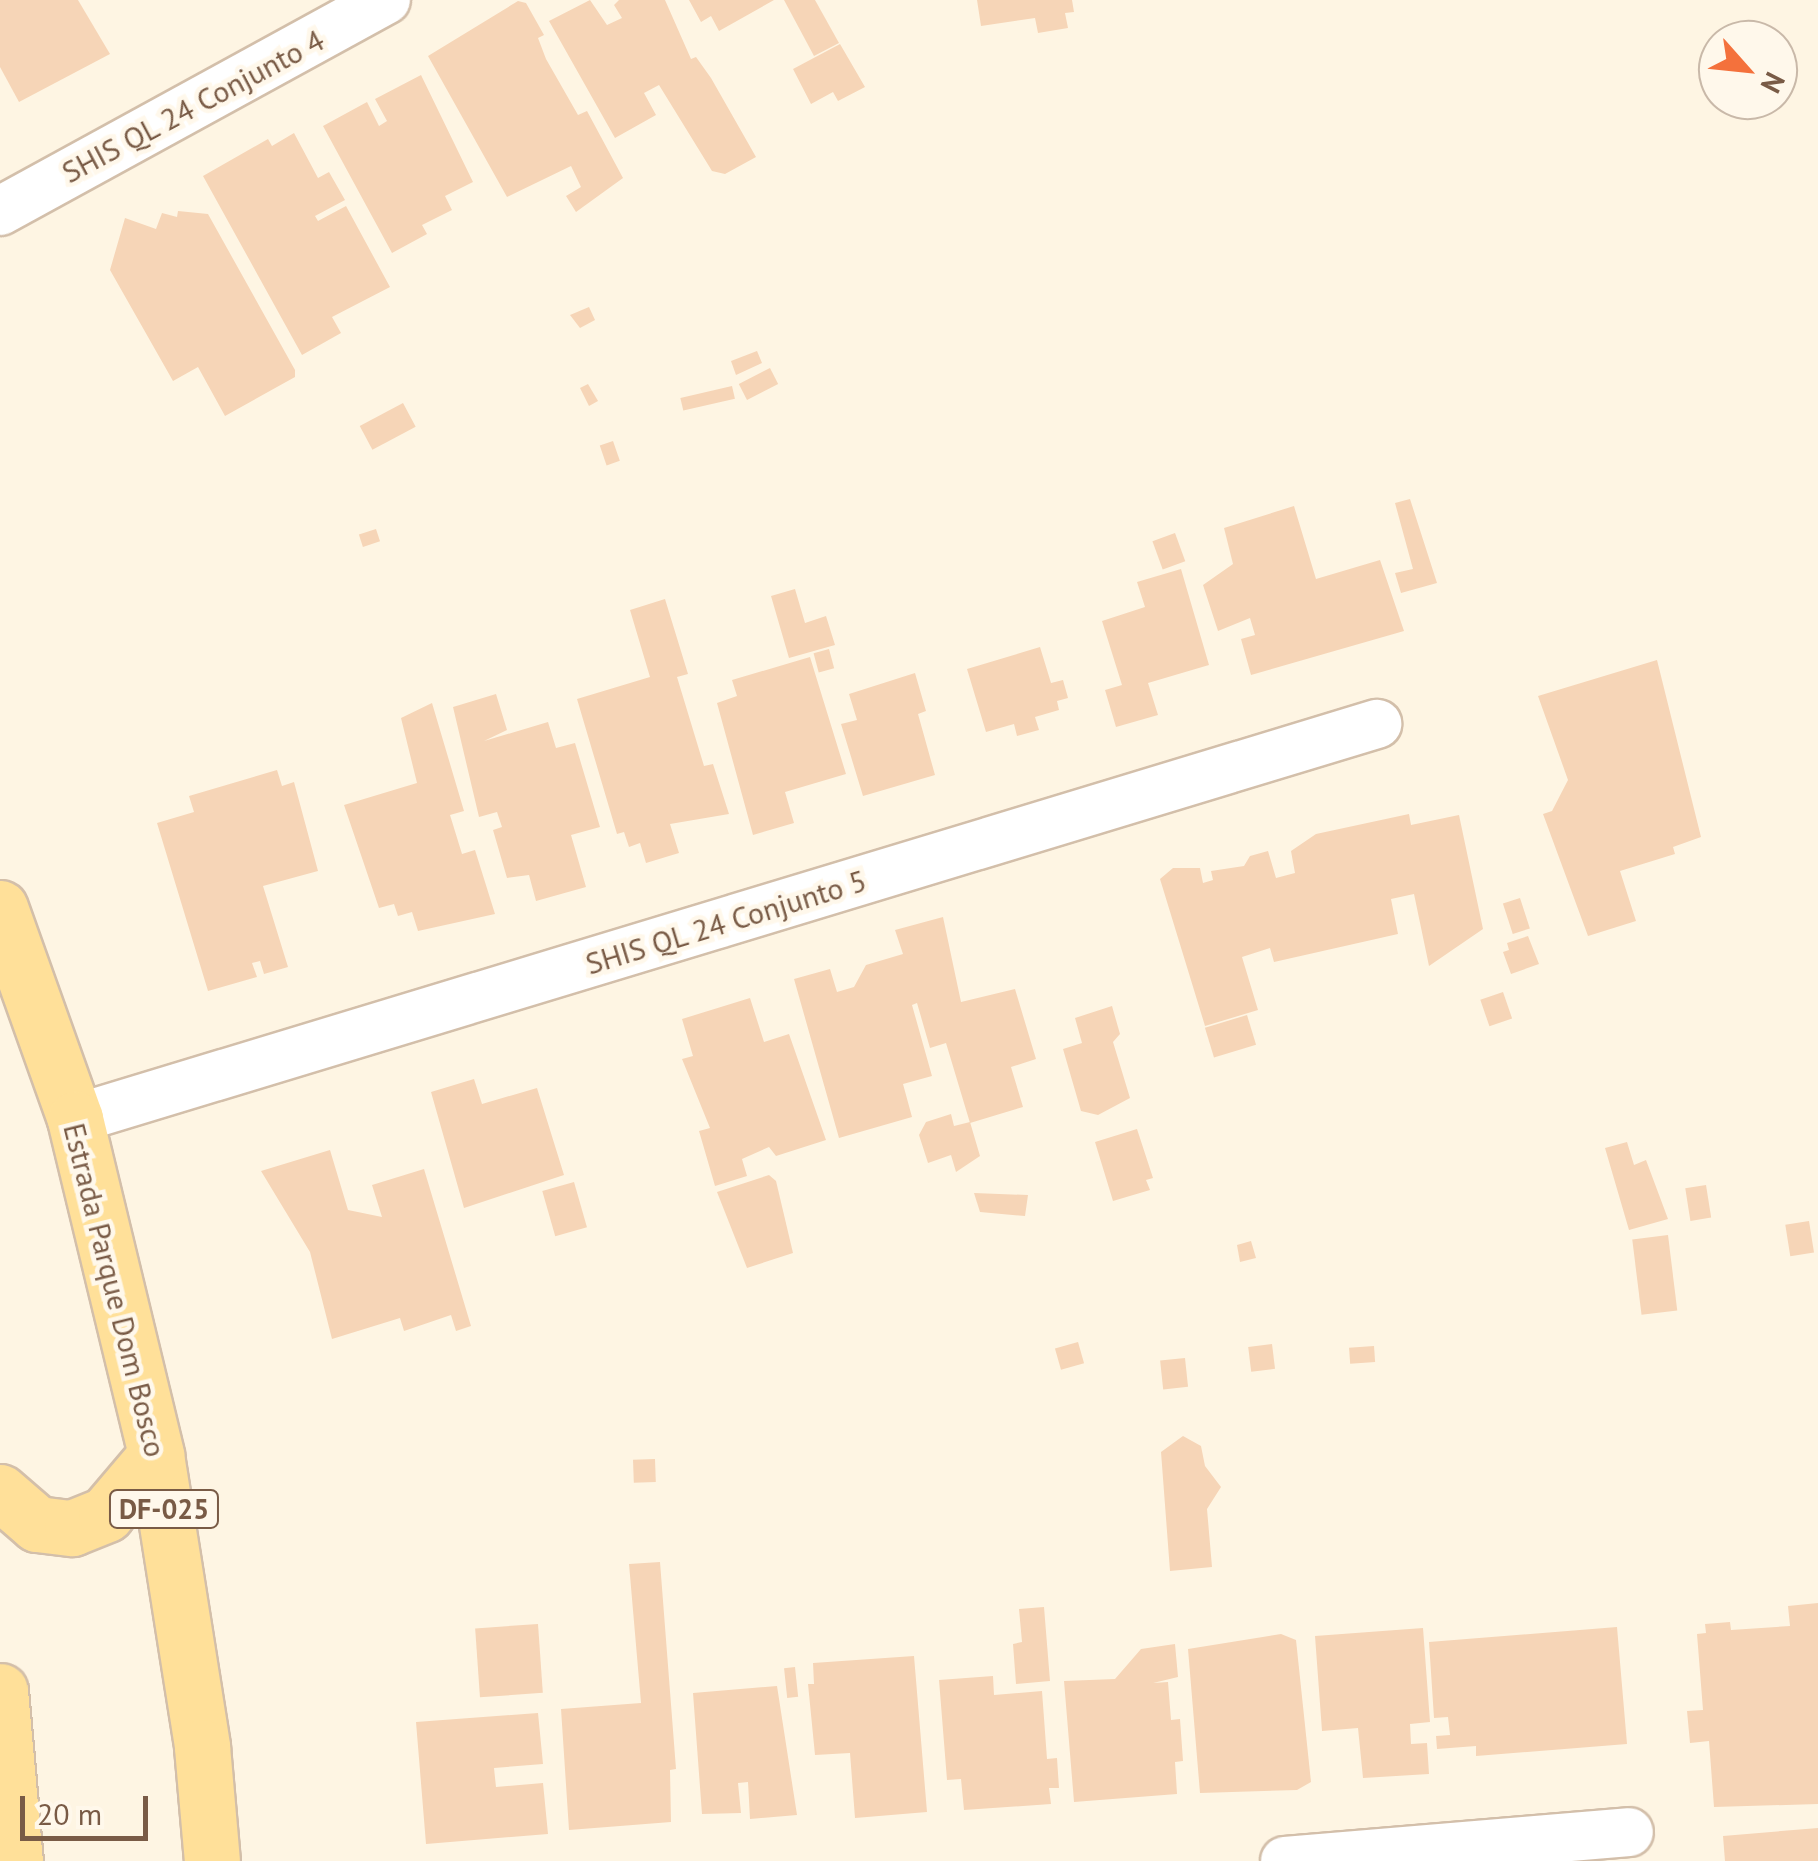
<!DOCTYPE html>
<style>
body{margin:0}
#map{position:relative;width:1818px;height:1861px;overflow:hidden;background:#fef5e3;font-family:"PT Sans",sans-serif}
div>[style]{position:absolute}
.building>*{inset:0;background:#f6d5b7;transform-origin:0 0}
.roads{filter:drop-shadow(2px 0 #d3bfaa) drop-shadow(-2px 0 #d3bfaa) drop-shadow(0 2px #d3bfaa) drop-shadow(0 -2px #d3bfaa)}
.minor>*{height:48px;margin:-24px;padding:0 24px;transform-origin:24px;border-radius:24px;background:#fff}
.major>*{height:55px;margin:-27.5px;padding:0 27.5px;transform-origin:27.5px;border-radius:27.5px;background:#ffe099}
span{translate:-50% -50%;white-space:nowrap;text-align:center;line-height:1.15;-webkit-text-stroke:9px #fff8eb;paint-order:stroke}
.shield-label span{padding:2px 8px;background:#fff8eb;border:2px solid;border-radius:8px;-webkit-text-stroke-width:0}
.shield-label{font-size:28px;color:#795b46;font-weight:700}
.street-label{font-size:30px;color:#795b46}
.north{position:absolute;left:1698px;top:20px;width:100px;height:100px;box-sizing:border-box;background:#fff8eb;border:2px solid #c9b9a9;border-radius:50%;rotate:117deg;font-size:28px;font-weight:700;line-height:40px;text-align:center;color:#795b46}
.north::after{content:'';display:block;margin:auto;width:35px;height:45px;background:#f4713c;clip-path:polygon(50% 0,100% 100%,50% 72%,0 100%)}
.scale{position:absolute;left:20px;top:1796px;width:128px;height:45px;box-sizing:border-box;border:5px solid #795b46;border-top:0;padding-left:12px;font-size:30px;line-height:35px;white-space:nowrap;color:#795b46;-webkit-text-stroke:8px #fff8eb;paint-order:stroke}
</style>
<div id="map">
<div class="building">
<div style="clip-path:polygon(0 0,78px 0,110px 54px,19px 102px,0 67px)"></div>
<div style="clip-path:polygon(590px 0,607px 25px,622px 18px,614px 5px,619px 0,665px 0,691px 59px,696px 57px,711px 78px,756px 157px,725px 174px,712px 171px,659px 85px,644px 93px,656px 115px,615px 138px,549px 21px)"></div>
<div style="clip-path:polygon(689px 0,774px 0,719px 31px,711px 16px,701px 22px)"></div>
<div style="clip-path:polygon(784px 0,815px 0,839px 43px,814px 56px)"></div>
<div style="clip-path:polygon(977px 0,1072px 0,1074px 12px,1065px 13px,1068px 28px,1038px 33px,1035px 18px,981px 26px)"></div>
<div style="clip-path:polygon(518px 1px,526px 3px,544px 35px,538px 38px,546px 59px,578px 115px,587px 111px,623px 178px,576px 212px,566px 196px,581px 187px,571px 166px,507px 197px,428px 56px)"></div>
<div style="clip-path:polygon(840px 44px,865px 87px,838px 101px,833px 92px,811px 104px,793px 69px)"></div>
<div style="clip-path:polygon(421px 75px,473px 182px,445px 196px,452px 210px,422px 225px,427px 234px,392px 253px,323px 126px,367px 102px,379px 126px,387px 121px,375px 99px)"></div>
<div style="clip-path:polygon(294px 133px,318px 178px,329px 172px,345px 200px,315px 216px,318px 221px,346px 206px,390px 287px,332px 317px,341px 333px,302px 355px,203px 176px,268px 139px,272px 146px)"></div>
<div style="clip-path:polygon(178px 211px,208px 214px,295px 370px,295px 377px,225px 416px,198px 367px,173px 381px,110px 270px,125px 218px,156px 229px,162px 213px,177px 217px)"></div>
<div style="clip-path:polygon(589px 307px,595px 320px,580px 328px,570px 315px)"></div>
<div style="clip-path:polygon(757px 351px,762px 363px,736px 375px,731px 361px)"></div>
<div style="left:770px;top:368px;width:18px;height:35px;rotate:63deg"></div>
<div style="clip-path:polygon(588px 384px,598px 401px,589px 406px,580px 388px)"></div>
<div style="left:732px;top:386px;width:13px;height:53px;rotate:77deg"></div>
<div style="left:403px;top:403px;width:27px;height:49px;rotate:62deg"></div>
<div style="left:613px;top:441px;width:21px;height:14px;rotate:71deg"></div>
<div style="clip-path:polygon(1410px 499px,1437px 583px,1401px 593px,1395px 573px,1413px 569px,1395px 503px)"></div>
<div style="clip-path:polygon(1294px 506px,1316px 579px,1380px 560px,1404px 631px,1251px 675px,1241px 639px,1255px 635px,1250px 618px,1218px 631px,1203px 585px,1233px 564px,1224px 528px)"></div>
<div style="left:376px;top:529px;width:13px;height:18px;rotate:72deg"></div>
<div style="left:1175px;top:533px;width:30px;height:24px;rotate:70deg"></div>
<div style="clip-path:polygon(1181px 569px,1209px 665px,1148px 683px,1158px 715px,1116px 727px,1105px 690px,1122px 685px,1102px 621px,1145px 607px,1137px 582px)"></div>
<div style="clip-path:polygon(795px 589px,805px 623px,826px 616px,835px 645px,789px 658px,771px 596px)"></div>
<div style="clip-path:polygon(665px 599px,688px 674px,677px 677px,704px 766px,713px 764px,729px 814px,670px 824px,679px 853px,646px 863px,640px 843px,629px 847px,624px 832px,617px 834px,577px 699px,650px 677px,630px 610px)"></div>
<div style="clip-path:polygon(1040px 647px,1051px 683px,1063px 680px,1068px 698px,1057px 701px,1059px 710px,1035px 717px,1039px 730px,1017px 736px,1014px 724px,986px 732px,967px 669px)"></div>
<div style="left:829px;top:649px;width:20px;height:16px;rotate:75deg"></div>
<div style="clip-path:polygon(810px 657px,846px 774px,785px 792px,794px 823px,753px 835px,717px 703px,737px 696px,732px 680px)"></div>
<div style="clip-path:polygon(1657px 660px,1701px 837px,1673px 847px,1675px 854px,1620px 871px,1636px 921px,1588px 936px,1543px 814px,1552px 811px,1568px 780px,1538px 696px)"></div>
<div style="clip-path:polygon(915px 673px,926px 711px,918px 714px,935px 775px,863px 796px,841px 724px,857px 720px,849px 694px)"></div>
<div style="clip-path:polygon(496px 694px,507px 730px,484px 741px,548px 722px,556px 748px,575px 743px,600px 827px,571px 835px,586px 887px,536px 901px,529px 875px,507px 878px,493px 830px,502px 827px,497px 812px,479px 817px,453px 707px)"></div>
<div style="clip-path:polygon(432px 703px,464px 811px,450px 815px,462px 854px,475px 850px,495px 914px,418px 931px,412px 912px,398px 916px,394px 904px,379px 908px,344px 805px,417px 783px,401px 718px)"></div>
<div style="clip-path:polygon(277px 770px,282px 786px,294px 782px,318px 871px,263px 886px,288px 967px,264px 974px,260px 961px,252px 963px,257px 977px,208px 991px,157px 823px,194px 812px,189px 796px)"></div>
<div style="clip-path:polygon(1409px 814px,1411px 825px,1459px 815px,1483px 929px,1429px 966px,1414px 894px,1391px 899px,1398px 934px,1274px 962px,1270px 948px,1242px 957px,1258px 1010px,1205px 1026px,1160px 879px,1173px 868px,1200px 868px,1203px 883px,1213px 880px,1211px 871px,1244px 866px,1250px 856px,1268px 851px,1276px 878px,1295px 873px,1291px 851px,1316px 834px)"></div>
<div style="left:1520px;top:898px;width:32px;height:18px;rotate:72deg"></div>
<div style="clip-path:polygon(943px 917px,961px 1002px,1015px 989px,1036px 1059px,1011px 1067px,1023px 1107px,970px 1123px,946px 1043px,930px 1048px,917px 1003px,912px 1005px,932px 1076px,903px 1084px,912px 1117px,839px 1138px,794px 979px,830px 969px,837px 992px,854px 987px,866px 965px,903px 954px,895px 930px)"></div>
<div style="clip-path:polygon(1528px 936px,1539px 964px,1511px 974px,1503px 952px,1509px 950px,1507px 943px)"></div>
<div style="left:1503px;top:992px;width:28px;height:24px;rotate:71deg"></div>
<div style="clip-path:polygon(750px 998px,764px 1042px,789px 1034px,826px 1140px,776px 1156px,769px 1147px,742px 1159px,747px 1176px,715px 1186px,699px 1131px,710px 1128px,682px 1059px,693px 1056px,682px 1019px)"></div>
<div style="clip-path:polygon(1112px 1006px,1120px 1034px,1113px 1042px,1130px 1098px,1098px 1115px,1081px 1111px,1063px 1049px,1082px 1043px,1075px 1018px)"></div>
<div style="left:1247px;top:1015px;width:31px;height:44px;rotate:73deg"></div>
<div style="clip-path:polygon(474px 1079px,482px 1104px,537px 1088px,564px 1175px,464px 1208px,431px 1092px)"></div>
<div style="clip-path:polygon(951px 1114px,954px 1126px,970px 1122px,980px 1156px,956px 1172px,951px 1155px,928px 1163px,919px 1135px,926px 1122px)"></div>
<div style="clip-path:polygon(1137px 1129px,1153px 1178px,1146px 1180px,1150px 1190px,1113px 1201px,1095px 1142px)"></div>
<div style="clip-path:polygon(1627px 1142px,1634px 1165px,1646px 1160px,1668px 1219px,1629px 1230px,1605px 1148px)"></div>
<div style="clip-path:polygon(330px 1150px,348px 1210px,382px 1217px,372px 1185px,424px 1169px,471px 1326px,456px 1331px,451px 1315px,404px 1331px,400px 1318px,332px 1339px,310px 1252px,261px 1171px)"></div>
<div style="clip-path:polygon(769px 1175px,776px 1181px,793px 1253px,747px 1268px,717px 1192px)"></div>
<div style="left:574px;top:1182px;width:47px;height:33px;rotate:74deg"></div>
<div style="left:1706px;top:1185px;width:33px;height:21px;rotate:81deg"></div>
<div style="clip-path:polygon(974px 1193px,1028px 1195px,1025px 1216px,980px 1212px)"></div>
<div style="left:1809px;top:1221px;width:32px;height:24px;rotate:81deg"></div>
<div style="left:1668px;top:1235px;width:76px;height:36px;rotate:83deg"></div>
<div style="clip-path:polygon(1251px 1241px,1256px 1258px,1240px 1262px,1237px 1245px)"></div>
<div style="left:1078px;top:1342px;width:22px;height:24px;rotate:74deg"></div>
<div style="left:1272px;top:1344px;width:25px;height:24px;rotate:83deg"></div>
<div style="left:1374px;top:1346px;width:16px;height:25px;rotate:86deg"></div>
<div style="left:1185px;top:1358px;width:29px;height:25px;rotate:84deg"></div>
<div style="clip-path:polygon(1183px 1436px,1201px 1446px,1205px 1466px,1221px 1487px,1207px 1509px,1212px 1567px,1170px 1571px,1161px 1452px)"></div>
<div style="left:655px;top:1459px;width:23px;height:22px;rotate:88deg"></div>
<div style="clip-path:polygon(660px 1562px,676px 1769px,670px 1770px,671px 1822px,569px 1830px,561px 1709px,641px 1703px,629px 1564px)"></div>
<div style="clip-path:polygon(1818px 1603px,1818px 1804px,1714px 1807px,1709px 1741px,1690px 1743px,1687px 1711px,1703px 1710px,1697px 1634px,1706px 1633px,1705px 1624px,1730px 1622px,1731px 1630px,1790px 1626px,1788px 1606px)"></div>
<div style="clip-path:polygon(1044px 1607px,1050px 1681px,1016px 1684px,1013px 1644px,1022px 1642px,1019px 1609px)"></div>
<div style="left:538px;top:1624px;width:69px;height:63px;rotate:86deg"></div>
<div style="clip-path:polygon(1617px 1627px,1627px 1744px,1476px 1756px,1476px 1746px,1437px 1749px,1436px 1736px,1450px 1735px,1448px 1717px,1434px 1718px,1429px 1642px)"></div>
<div style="clip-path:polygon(1423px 1628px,1430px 1722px,1410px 1724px,1411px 1744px,1427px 1743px,1429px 1774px,1363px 1778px,1358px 1728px,1322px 1731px,1315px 1636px)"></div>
<div style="clip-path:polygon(1281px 1634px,1296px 1640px,1311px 1782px,1297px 1790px,1200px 1793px,1188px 1649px)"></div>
<div style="clip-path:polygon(1175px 1644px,1178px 1677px,1153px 1683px,1168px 1682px,1171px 1720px,1180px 1719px,1183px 1761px,1175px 1762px,1177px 1794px,1074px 1802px,1064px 1681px,1115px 1679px,1141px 1649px)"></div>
<div style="clip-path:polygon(914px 1656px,927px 1812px,855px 1818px,850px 1753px,815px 1755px,808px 1684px,814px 1684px,813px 1663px)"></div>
<div style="left:795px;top:1667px;width:30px;height:11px;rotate:84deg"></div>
<div style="clip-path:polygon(993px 1676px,994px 1695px,1042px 1691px,1047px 1759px,1057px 1758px,1059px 1788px,1049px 1788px,1051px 1804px,964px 1810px,961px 1779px,947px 1780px,939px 1680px)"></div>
<div style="clip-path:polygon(777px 1686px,797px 1815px,750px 1819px,748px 1782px,738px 1783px,741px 1813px,702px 1814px,693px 1693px)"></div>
<div style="clip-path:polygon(538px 1713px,543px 1764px,494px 1768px,496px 1787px,543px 1783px,548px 1834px,426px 1844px,416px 1722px)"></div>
<div style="clip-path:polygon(1818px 1828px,1818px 1861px,1725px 1861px,1723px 1836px)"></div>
</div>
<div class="roads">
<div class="minor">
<div style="left:0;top:211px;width:440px;rotate:-28.7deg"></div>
<div style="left:75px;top:1119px;width:1361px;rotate:-16.88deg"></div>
<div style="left:1285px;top:1861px;width:345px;rotate:-4.8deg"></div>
</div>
<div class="major">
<div style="left:0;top:908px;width:224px;rotate:70.4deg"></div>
<div style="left:75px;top:1119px;width:346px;rotate:76.4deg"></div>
<div style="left:156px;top:1455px;width:296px;rotate:81deg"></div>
<div style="left:202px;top:1747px;width:114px;rotate:85deg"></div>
<div style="left:0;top:1492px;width:49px;rotate:40.9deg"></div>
<div style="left:37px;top:1524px;width:35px;rotate:7deg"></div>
<div style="left:72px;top:1528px;width:37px;rotate:-22deg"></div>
<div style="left:106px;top:1514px;width:77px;rotate:-49.7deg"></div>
<div style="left:0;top:1691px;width:171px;rotate:85deg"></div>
</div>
</div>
<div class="shield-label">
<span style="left:164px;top:1509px">DF-025</span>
</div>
<div class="street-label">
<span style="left:193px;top:106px;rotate:-28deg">SHIS QL 24 Conjunto 4</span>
<span style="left:726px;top:922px;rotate:-17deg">SHIS QL 24 Conjunto 5</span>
<span style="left:115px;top:1290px;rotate:76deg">Estrada Parque Dom Bosco</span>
</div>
<div class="north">N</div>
<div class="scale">20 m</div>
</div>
